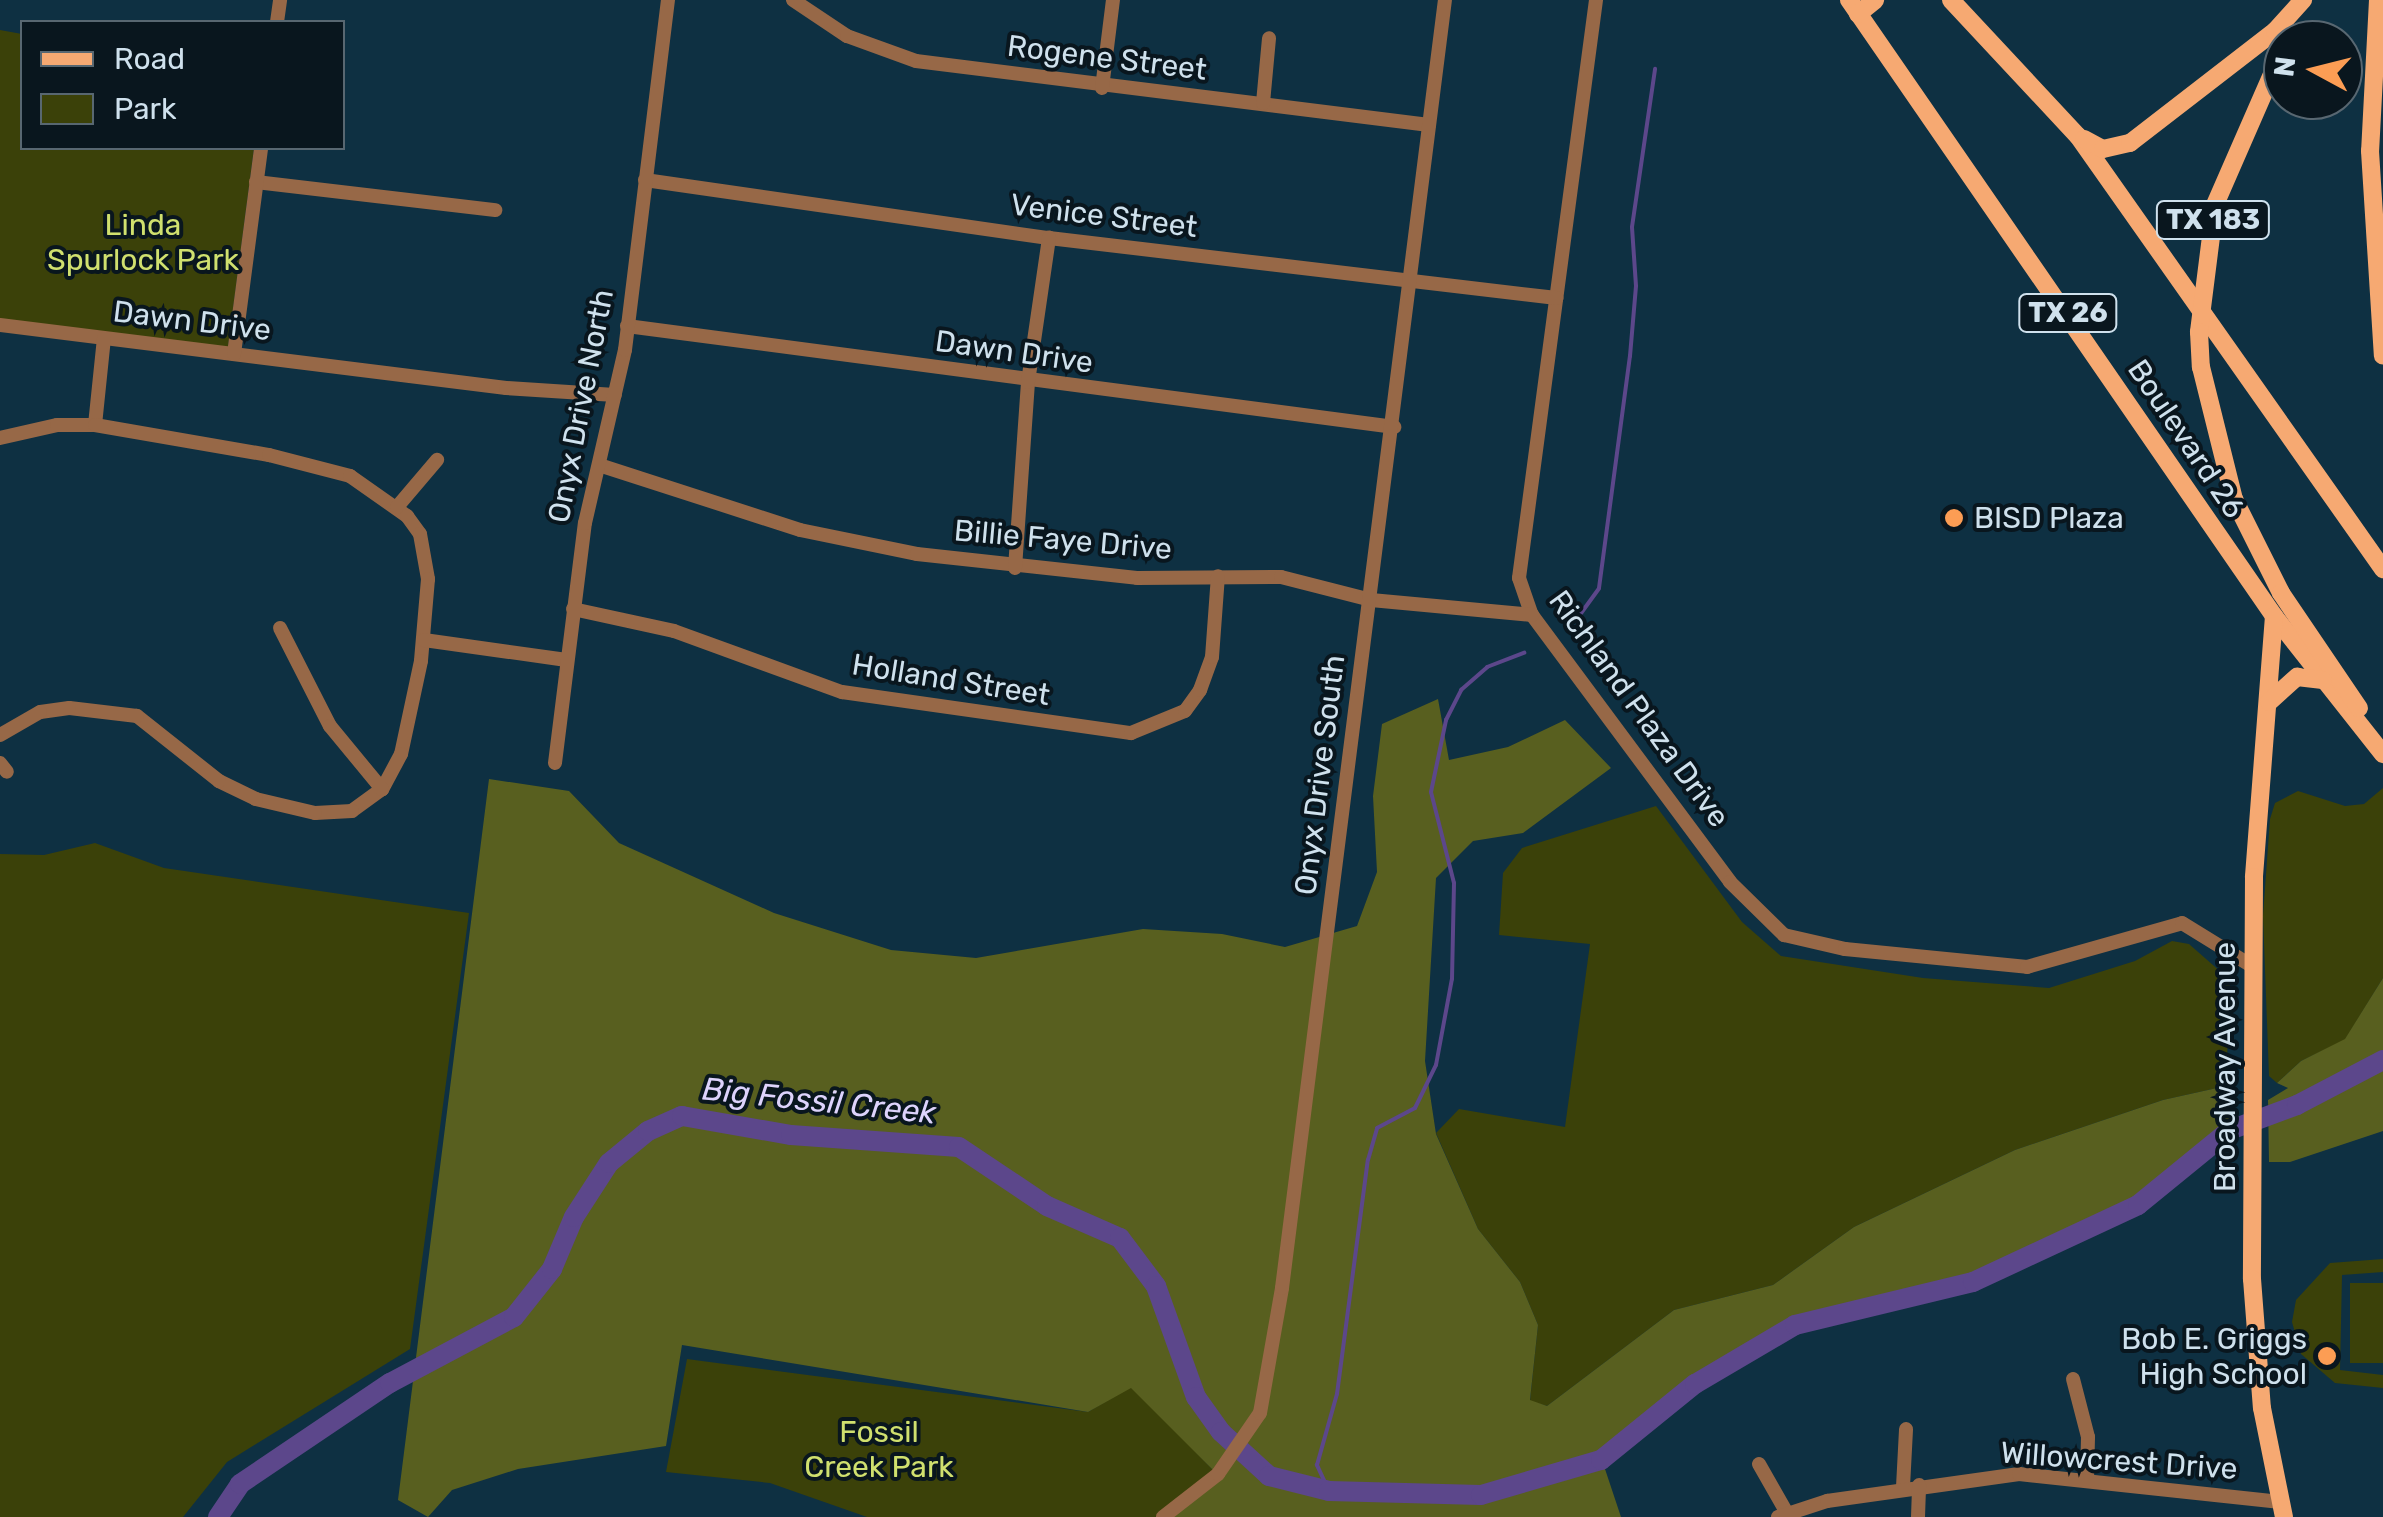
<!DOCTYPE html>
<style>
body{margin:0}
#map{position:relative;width:2383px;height:1517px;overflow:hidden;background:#0e3042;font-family:Rubik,sans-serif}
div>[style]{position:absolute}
.green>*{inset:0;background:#3b4109;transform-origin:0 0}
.forest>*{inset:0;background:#585f1f}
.stream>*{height:4px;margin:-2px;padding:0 2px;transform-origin:2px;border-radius:2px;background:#5c478b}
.river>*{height:20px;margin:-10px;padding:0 10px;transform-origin:10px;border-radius:10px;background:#5c478b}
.minor>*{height:14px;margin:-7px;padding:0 7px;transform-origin:7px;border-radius:7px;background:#976847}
.major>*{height:18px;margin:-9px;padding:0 9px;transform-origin:9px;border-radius:9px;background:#f6a972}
.dots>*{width:28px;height:28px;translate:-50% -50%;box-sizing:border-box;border:5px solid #09161e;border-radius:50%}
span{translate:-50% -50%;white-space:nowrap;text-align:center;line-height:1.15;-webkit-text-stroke:8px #09161e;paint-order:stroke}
.shield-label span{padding:2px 8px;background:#09161e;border:2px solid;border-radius:8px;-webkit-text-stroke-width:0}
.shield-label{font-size:28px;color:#cfe1ed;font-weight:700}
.street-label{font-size:30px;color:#cfe1ed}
.park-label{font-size:30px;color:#d0e06e}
.poi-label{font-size:30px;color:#cfe1ed}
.left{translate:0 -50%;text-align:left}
.right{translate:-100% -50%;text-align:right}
.water-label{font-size:32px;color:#ddd3fc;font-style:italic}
.legend{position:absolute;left:20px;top:20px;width:325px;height:130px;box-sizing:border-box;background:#09161e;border:2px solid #586771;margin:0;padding:12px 18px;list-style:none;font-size:30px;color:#cfe1ed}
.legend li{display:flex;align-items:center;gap:20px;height:50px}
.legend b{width:50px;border:2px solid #586771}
.north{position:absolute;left:2263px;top:20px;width:100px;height:100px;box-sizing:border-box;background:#09161e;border:2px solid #586771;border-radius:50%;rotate:277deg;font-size:28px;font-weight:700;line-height:40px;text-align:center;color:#cfe1ed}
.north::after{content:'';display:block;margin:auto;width:35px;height:45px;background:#fc9d54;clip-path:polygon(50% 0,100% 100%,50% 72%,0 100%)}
</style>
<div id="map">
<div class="green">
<div style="clip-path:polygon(0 30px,22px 34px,22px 148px,254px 148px,228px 347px,0 321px)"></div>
<div style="clip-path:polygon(2383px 788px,2383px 978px,2345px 1040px,2301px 1061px,2277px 1083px,2269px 1076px,2263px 916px,2270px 819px,2275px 803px,2298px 791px,2345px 806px,2364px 804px)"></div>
<div style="clip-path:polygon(1656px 806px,1742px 922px,1781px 956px,1923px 978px,2049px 988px,2135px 961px,2172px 941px,2189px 944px,2230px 980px,2226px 1086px,2163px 1100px,2015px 1150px,1854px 1227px,1773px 1285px,1674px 1310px,1547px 1406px,1530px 1401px,1538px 1325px,1520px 1282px,1478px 1229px,1436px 1133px,1459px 1109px,1565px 1127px,1590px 944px,1499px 935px,1503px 873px,1522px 848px)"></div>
<div style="clip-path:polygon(95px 843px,164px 868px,469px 913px,410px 1349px,227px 1462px,183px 1517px,0 1517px,0 854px,44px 855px)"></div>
<div style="clip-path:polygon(2383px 1259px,2383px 1272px,2342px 1275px,2340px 1370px,2383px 1375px,2383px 1388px,2335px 1383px,2301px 1354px,2292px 1322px,2296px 1300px,2330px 1263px)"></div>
<div style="left:2350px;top:1283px;width:33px;height:80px"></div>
<div style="clip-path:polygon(687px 1359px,1088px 1412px,1132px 1386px,1216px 1473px,1159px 1517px,867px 1517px,770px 1483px,666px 1472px)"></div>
</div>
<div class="forest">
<div style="clip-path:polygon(1438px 699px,1449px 760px,1508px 747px,1565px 720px,1611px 768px,1523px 833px,1473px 841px,1436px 878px,1425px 1061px,1436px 1134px,1478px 1229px,1520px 1282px,1538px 1325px,1530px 1400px,1547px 1406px,1674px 1310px,1773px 1285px,1854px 1227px,2015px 1150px,2163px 1100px,2226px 1086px,2230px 1130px,2138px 1205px,1973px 1282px,1860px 1305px,1750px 1347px,1602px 1460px,1621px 1517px,1166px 1517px,1217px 1474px,1131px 1388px,1088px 1412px,682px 1345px,666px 1446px,518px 1469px,452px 1490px,428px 1517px,398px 1500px,489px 779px,569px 791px,619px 843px,774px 913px,891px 950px,976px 958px,1143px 929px,1222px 934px,1285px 947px,1357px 926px,1377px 872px,1373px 796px,1382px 724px)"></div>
<div style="clip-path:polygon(2383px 978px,2383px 1131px,2290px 1162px,2269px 1162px,2268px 1100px,2288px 1088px,2277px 1083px,2301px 1061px,2345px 1039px)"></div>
</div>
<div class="stream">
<div style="left:1579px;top:616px;width:34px;rotate:-54deg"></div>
<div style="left:1599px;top:588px;width:234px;rotate:-82.4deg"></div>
<div style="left:1630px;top:356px;width:70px;rotate:-85.1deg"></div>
<div style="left:1636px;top:286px;width:59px;rotate:-93.9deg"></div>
<div style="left:1632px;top:227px;width:160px;rotate:-81.7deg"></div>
<div style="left:1329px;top:1491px;width:29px;rotate:-115deg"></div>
<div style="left:1317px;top:1465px;width:74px;rotate:-74.3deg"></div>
<div style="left:1337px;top:1394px;width:236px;rotate:-82.5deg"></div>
<div style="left:1368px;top:1160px;width:33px;rotate:-74deg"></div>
<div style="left:1377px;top:1128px;width:43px;rotate:-27.8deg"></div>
<div style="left:1415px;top:1108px;width:48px;rotate:-64deg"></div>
<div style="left:1436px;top:1065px;width:87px;rotate:-79.5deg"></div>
<div style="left:1452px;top:979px;width:96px;rotate:-88.8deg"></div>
<div style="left:1454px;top:883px;width:94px;rotate:-104.2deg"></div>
<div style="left:1431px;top:792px;width:74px;rotate:-78.2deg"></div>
<div style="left:1446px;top:720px;width:34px;rotate:-63deg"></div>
<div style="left:1461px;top:690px;width:35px;rotate:-41deg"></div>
<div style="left:1487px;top:667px;width:40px;rotate:-21deg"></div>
</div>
<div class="river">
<div style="left:218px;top:1517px;width:40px;rotate:-56deg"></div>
<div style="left:240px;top:1484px;width:181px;rotate:-34deg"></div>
<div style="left:390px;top:1383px;width:140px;rotate:-28deg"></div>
<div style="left:514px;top:1317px;width:61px;rotate:-51.6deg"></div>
<div style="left:552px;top:1269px;width:56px;rotate:-67.1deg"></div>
<div style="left:574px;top:1217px;width:64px;rotate:-57.1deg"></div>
<div style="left:609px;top:1163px;width:50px;rotate:-39.4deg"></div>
<div style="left:648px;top:1131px;width:37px;rotate:-24deg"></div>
<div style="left:682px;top:1116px;width:111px;rotate:9.9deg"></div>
<div style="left:791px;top:1135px;width:168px;rotate:4.1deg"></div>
<div style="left:959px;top:1147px;width:106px;rotate:33.8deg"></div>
<div style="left:1047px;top:1206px;width:80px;rotate:23.7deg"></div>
<div style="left:1120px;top:1238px;width:60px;rotate:53.1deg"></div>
<div style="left:1156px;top:1286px;width:118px;rotate:70.2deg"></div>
<div style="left:1196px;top:1397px;width:43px;rotate:54.5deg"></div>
<div style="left:1221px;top:1432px;width:65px;rotate:42.5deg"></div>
<div style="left:1269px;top:1476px;width:62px;rotate:14deg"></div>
<div style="left:1329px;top:1491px;width:152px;rotate:1.5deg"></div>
<div style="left:1481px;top:1495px;width:125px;rotate:-16.3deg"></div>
<div style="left:1601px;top:1460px;width:121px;rotate:-39deg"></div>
<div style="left:1695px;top:1384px;width:116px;rotate:-30.5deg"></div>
<div style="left:1795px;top:1325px;width:183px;rotate:-13.6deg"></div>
<div style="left:1973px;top:1282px;width:182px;rotate:-25deg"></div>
<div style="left:2138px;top:1205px;width:119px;rotate:-39.2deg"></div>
<div style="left:2230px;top:1130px;width:72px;rotate:-20.5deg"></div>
<div style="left:2297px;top:1105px;width:97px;rotate:-27.6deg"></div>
</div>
<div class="minor">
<div style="left:793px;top:0;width:65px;rotate:33.7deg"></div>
<div style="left:847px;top:36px;width:73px;rotate:19.9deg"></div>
<div style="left:916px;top:61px;width:517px;rotate:7.11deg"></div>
<div style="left:1596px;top:0;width:583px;rotate:97.59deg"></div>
<div style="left:1519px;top:578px;width:39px;rotate:71deg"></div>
<div style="left:1532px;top:615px;width:332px;rotate:53.4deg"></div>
<div style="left:1730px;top:882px;width:76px;rotate:44.5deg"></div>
<div style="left:1784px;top:935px;width:63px;rotate:12.9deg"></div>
<div style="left:1845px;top:949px;width:183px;rotate:5.6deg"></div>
<div style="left:2027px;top:967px;width:161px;rotate:-15.8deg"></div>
<div style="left:2182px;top:923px;width:82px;rotate:31.6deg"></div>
<div style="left:277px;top:22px;width:22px;rotate:-82deg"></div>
<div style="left:1102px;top:88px;width:89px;rotate:-82.9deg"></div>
<div style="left:1263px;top:103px;width:65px;rotate:-84.7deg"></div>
<div style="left:645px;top:180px;width:408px;rotate:8.2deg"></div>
<div style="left:1049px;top:238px;width:511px;rotate:6.75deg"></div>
<div style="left:256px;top:182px;width:241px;rotate:6.7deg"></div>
<div style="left:0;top:325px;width:510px;rotate:7.1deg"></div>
<div style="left:506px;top:388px;width:109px;rotate:3.7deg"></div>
<div style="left:627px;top:326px;width:774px;rotate:7.5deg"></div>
<div style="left:234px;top:354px;width:208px;rotate:-82.5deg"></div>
<div style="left:95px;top:425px;width:87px;rotate:-84.1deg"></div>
<div style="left:0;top:438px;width:58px;rotate:-12.8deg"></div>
<div style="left:57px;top:425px;width:38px"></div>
<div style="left:95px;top:425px;width:177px;rotate:9.8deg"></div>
<div style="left:269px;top:455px;width:84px;rotate:14.5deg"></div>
<div style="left:350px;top:476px;width:70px;rotate:35.1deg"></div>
<div style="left:407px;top:516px;width:22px;rotate:54deg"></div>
<div style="left:420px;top:534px;width:46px;rotate:79.9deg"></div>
<div style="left:428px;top:579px;width:82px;rotate:94.9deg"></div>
<div style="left:421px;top:661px;width:95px;rotate:102.1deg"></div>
<div style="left:401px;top:754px;width:40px;rotate:118deg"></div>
<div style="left:382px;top:789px;width:37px;rotate:144deg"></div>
<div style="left:352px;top:811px;width:37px;rotate:177deg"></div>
<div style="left:315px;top:813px;width:61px;rotate:-166.7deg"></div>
<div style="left:256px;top:799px;width:41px;rotate:-154.1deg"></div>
<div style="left:219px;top:781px;width:105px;rotate:-141.6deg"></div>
<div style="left:137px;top:716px;width:68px;rotate:-173.3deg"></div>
<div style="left:69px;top:708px;width:29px;rotate:172deg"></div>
<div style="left:40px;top:712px;width:46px;rotate:150.1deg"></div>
<div style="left:599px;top:465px;width:211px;rotate:17.9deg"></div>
<div style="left:800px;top:530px;width:119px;rotate:11.6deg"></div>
<div style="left:917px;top:554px;width:221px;rotate:6.2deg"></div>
<div style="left:1137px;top:578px;width:144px;rotate:-0.4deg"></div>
<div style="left:1281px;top:577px;width:93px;rotate:14.3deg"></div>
<div style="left:1371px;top:600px;width:162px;rotate:5.3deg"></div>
<div style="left:397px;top:507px;width:62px;rotate:-49.6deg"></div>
<div style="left:1015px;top:568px;width:186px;rotate:-86deg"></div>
<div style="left:1028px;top:382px;width:146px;rotate:-81.7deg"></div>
<div style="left:573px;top:609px;width:103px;rotate:12.3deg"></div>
<div style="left:674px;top:631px;width:179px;rotate:20deg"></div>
<div style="left:842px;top:692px;width:292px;rotate:8.1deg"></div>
<div style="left:1131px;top:733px;width:58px;rotate:-22.2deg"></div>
<div style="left:1185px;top:711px;width:26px;rotate:-54deg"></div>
<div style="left:1200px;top:690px;width:35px;rotate:-70deg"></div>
<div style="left:1212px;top:657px;width:81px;rotate:-85.8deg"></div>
<div style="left:280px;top:628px;width:110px;rotate:63deg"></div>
<div style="left:330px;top:726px;width:82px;rotate:50.5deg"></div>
<div style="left:424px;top:640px;width:144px;rotate:8deg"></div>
<div style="left:0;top:763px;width:11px;rotate:52deg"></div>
<div style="left:555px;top:763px;width:242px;rotate:-82.9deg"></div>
<div style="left:585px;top:523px;width:178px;rotate:-77deg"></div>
<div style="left:625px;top:350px;width:353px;rotate:-83deg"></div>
<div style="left:2073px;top:1379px;width:60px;rotate:75.5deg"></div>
<div style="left:2088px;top:1437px;width:43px;rotate:91.3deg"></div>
<div style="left:1759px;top:1464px;width:56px;rotate:60.3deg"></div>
<div style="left:1903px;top:1487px;width:58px;rotate:-87deg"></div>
<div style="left:1163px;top:1517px;width:70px;rotate:-38deg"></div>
<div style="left:1218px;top:1474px;width:74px;rotate:-55.5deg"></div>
<div style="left:1260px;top:1413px;width:127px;rotate:-80deg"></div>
<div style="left:1282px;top:1288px;width:1298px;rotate:-82.79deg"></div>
<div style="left:1778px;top:1517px;width:52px;rotate:-18.1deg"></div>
<div style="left:1827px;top:1501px;width:194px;rotate:-8deg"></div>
<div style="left:2019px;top:1474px;width:263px;rotate:6.1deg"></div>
<div style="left:1918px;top:1517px;width:32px;rotate:-88deg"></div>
</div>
<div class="major">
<div style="left:1849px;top:0;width:748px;rotate:55.4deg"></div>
<div style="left:2274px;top:616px;width:176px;rotate:51.7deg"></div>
<div style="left:1951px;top:0;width:186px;rotate:47deg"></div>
<div style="left:2078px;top:136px;width:530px;rotate:54.84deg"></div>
<div style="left:2378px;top:0;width:151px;rotate:93deg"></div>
<div style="left:2370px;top:151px;width:205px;rotate:86.4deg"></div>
<div style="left:1858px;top:14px;width:22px;rotate:-39deg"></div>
<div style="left:2283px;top:49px;width:170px;rotate:113.6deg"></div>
<div style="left:2215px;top:205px;width:128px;rotate:97.2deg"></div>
<div style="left:2199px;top:332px;width:35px;rotate:87deg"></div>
<div style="left:2201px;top:367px;width:136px;rotate:76deg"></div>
<div style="left:2234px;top:499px;width:105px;rotate:63.4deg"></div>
<div style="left:2281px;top:593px;width:139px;rotate:55.9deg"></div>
<div style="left:2084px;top:139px;width:21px;rotate:28deg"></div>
<div style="left:2103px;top:149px;width:28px;rotate:-13deg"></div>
<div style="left:2130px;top:143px;width:183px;rotate:-37.7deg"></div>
<div style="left:2275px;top:31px;width:42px;rotate:-47.9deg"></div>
<div style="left:2274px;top:616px;width:262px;rotate:94.4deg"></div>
<div style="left:2254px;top:877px;width:402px;rotate:90.3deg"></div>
<div style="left:2252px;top:1279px;width:129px;rotate:85.6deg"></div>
<div style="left:2262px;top:1408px;width:111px;rotate:78.6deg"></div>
<div style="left:2269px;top:702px;width:38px;rotate:-42deg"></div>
<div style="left:2297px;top:677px;width:26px;rotate:7deg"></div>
</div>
<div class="dots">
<div style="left:1954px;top:518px;background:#fc9d54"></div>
<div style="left:2327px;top:1356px;background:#fc9d54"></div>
</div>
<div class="shield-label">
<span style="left:2213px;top:220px">TX 183</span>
<span style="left:2068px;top:313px">TX 26</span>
</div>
<div class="street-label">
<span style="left:1107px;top:58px;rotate:7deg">Rogene Street</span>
<span style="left:1104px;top:216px;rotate:7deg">Venice Street</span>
<span style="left:192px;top:321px;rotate:7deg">Dawn Drive</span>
<span style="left:1014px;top:352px;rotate:8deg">Dawn Drive</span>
<span style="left:581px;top:406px;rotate:-79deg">Onyx Drive North</span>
<span style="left:2186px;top:439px;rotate:56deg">Boulevard 26</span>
<span style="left:1063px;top:540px;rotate:5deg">Billie Faye Drive</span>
<span style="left:951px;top:680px;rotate:9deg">Holland Street</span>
<span style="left:1639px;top:709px;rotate:54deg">Richland Plaza Drive</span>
<span style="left:1320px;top:775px;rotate:-83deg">Onyx Drive South</span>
<span style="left:2225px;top:1067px;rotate:-90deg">Broadway Avenue</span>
<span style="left:2119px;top:1461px;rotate:4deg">Willowcrest Drive</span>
</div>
<div class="park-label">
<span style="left:143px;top:242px">Linda<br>Spurlock Park</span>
<span style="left:879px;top:1449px">Fossil<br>Creek Park</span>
</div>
<div class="poi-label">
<span class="left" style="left:1974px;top:518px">BISD Plaza</span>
<span class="right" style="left:2307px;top:1356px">Bob E. Griggs<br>High School</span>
</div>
<div class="water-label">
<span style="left:819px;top:1101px;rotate:6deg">Big Fossil Creek</span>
</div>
<ul class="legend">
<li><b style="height:12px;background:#f6a972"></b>Road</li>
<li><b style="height:28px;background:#3b4109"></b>Park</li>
</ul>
<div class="north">N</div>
</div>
